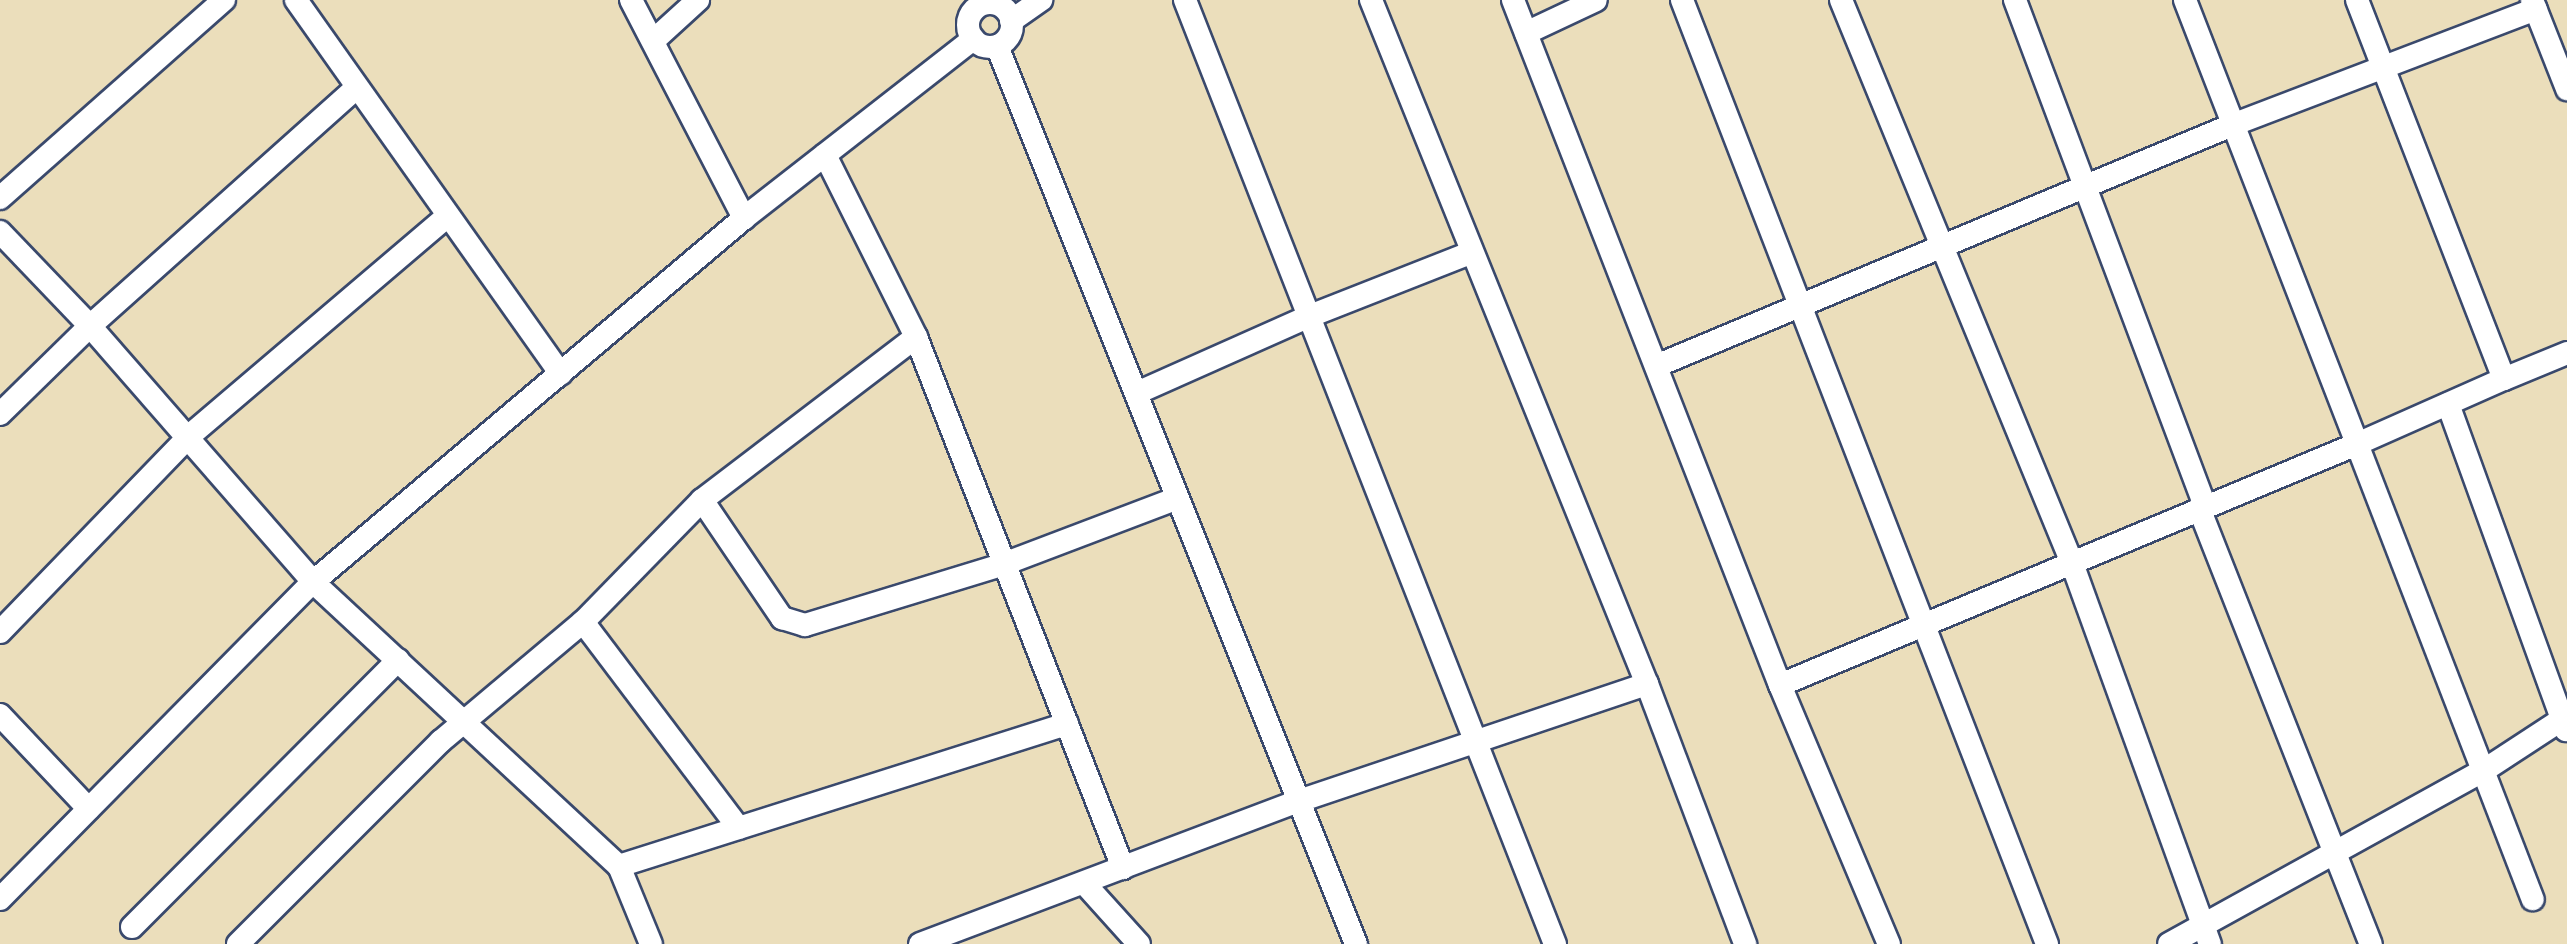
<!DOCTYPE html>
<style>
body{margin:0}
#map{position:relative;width:2567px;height:944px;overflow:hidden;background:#ebdebb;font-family:Delius,sans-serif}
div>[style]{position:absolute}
.roads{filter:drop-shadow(2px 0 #3a496c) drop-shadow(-2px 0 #3a496c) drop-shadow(0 2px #3a496c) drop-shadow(0 -2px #3a496c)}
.minor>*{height:22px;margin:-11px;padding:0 11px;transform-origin:11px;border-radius:11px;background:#fff}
.minor>.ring{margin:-11px;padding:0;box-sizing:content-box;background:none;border:22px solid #fff;border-radius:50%}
span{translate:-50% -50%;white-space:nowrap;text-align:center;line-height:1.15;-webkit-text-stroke:9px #fcf5e5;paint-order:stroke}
</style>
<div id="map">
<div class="roads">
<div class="minor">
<div style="left:296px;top:0;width:458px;rotate:54.7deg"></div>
<div style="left:631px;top:0;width:246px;rotate:62.6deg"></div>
<div style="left:1185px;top:0;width:1014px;rotate:68.6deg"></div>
<div style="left:1371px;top:0;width:738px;rotate:68.03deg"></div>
<div style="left:1647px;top:684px;width:278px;rotate:69.3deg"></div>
<div style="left:1513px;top:0;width:735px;rotate:68.71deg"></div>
<div style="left:1780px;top:685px;width:625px;rotate:-22.67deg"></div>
<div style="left:2357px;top:444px;width:488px;rotate:68.9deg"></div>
<div style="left:1682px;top:0;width:1012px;rotate:68.86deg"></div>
<div style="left:1841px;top:0;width:609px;rotate:67.69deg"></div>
<div style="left:2072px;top:563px;width:405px;rotate:70.1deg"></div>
<div style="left:2015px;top:0;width:540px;rotate:69.42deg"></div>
<div style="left:2185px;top:0;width:476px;rotate:68.8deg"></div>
<div style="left:2357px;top:444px;width:161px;rotate:-23.9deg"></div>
<div style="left:2504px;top:379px;width:407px;rotate:-111.2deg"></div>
<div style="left:2532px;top:0;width:96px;rotate:68.5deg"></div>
<div class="ring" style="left:968px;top:3px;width:22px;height:22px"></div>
<div style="left:1011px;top:21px;width:37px;rotate:-35deg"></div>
<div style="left:1526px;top:33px;width:77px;rotate:-25.2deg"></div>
<div style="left:653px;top:41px;width:61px;rotate:-42.3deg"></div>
<div style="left:997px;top:46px;width:967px;rotate:68.21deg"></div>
<div style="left:825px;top:155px;width:203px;rotate:63.4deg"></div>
<div style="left:916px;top:337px;width:570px;rotate:68.7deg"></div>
<div style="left:0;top:198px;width:299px;rotate:-41.5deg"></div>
<div style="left:0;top:232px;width:130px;rotate:46.2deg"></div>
<div style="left:90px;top:326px;width:340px;rotate:48.9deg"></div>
<div style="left:313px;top:582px;width:417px;rotate:42.9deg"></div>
<div style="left:619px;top:866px;width:84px;rotate:67.7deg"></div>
<div style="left:1656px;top:366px;width:624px;rotate:-22.7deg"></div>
<div style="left:2232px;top:125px;width:325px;rotate:-20.9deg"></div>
<div style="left:2504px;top:379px;width:68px;rotate:-22.4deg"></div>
<div style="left:1139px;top:392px;width:187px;rotate:-24deg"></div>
<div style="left:1310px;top:316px;width:172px;rotate:-21.5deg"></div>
<div style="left:2448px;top:404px;width:347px;rotate:70.1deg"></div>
<div style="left:0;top:414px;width:126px;rotate:-44.4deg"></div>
<div style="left:90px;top:326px;width:357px;rotate:-41.8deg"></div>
<div style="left:702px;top:500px;width:143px;rotate:55.9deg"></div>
<div style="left:782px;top:618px;width:24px;rotate:17deg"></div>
<div style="left:805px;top:625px;width:208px;rotate:-17deg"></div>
<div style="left:1004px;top:564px;width:183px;rotate:-20.8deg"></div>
<div style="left:2199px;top:508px;width:469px;rotate:68.5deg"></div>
<div style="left:583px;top:622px;width:258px;rotate:52.9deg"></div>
<div style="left:0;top:632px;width:271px;rotate:-46deg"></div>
<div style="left:188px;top:437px;width:341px;rotate:-40.4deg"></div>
<div style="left:1780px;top:685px;width:281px;rotate:67.2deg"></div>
<div style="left:0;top:715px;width:129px;rotate:46.6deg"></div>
<div style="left:619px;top:866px;width:470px;rotate:-17.6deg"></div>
<div style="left:1084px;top:883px;width:82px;rotate:48deg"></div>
<div style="left:0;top:899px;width:445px;rotate:-45.4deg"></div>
<div style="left:313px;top:582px;width:564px;rotate:-40.18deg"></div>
<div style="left:744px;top:218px;width:291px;rotate:-38deg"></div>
<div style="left:132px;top:927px;width:377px;rotate:-45.1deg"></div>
<div style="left:238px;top:944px;width:287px;rotate:-45deg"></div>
<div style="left:441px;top:741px;width:185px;rotate:-40deg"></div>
<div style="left:583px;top:622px;width:170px;rotate:-45.7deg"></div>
<div style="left:702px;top:500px;width:269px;rotate:-37.3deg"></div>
<div style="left:920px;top:944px;width:408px;rotate:-20.7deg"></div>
<div style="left:1302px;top:800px;width:364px;rotate:-18.6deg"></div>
<div style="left:2169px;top:944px;width:359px;rotate:-28.9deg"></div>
<div style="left:2483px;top:771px;width:100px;rotate:-33.2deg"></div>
</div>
</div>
</div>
